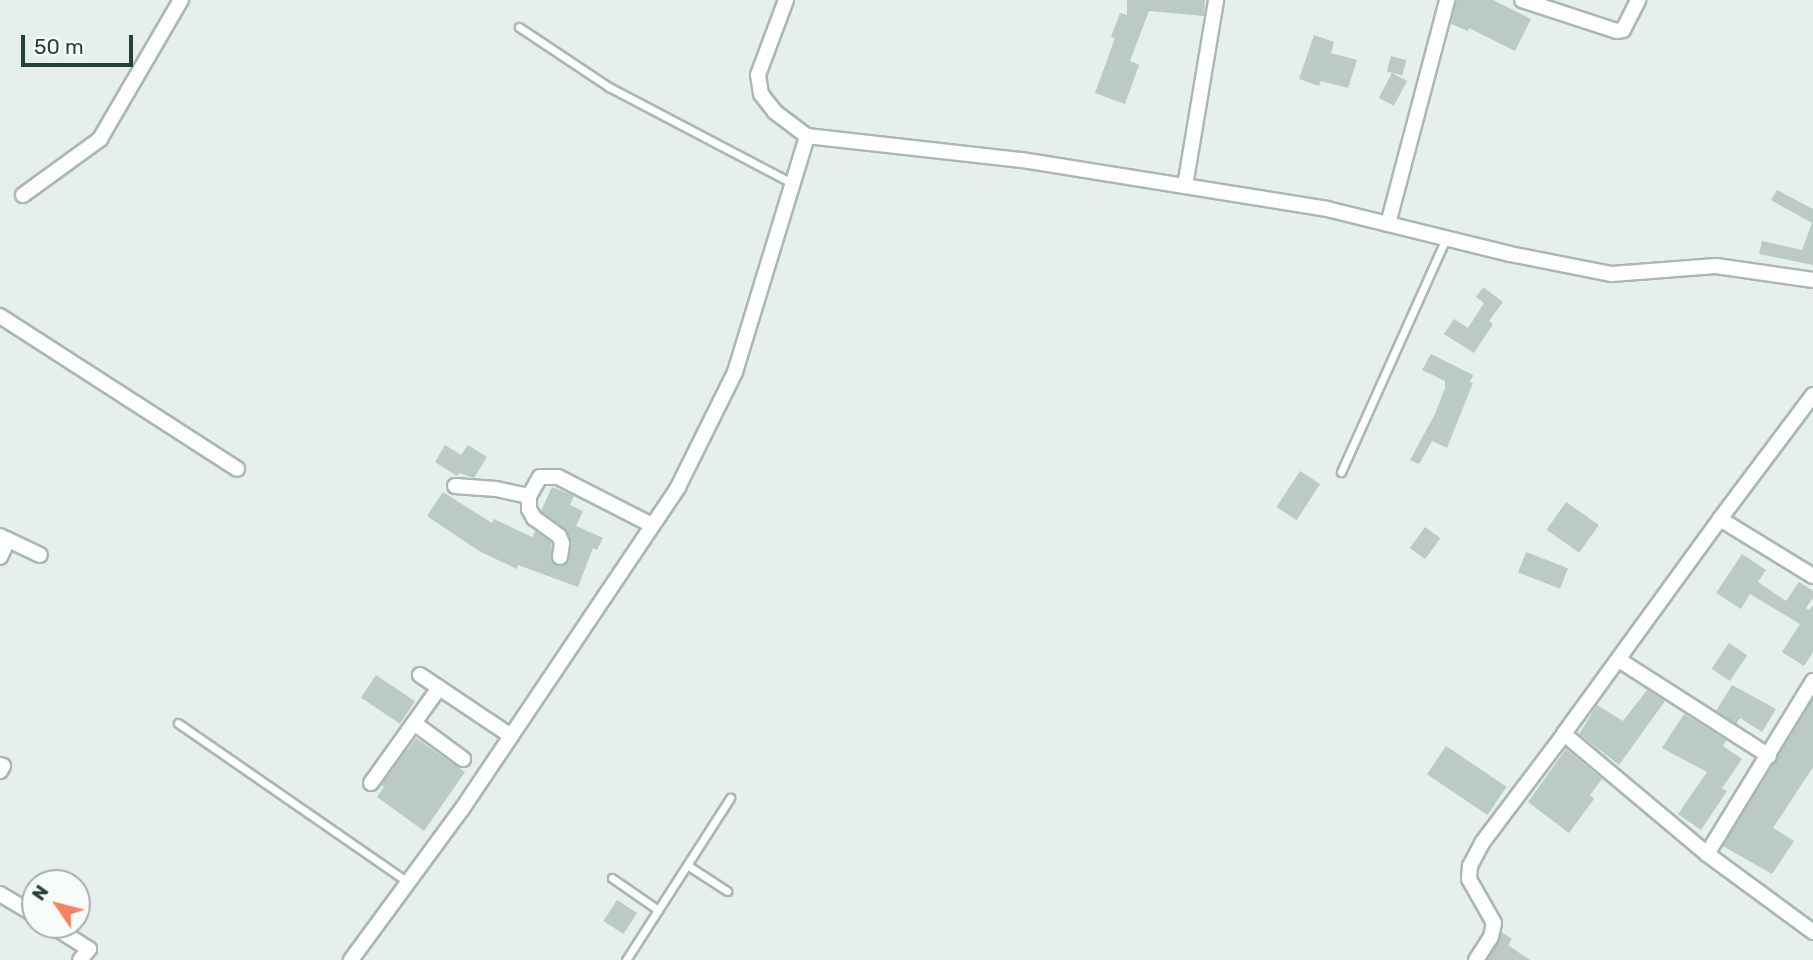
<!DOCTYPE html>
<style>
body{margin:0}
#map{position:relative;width:1813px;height:960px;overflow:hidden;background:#e6efeb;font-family:Rubik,sans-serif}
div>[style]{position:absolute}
.building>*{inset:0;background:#bbcac4;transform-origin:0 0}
.roads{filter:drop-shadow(2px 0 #a8b8b2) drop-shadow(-2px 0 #a8b8b2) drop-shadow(0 2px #a8b8b2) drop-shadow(0 -2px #a8b8b2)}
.service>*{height:7px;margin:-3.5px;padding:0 3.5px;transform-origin:3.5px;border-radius:3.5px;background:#fff}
.minor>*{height:14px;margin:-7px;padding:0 7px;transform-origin:7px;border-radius:7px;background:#fff}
span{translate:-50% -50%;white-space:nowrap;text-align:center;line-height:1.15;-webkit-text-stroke:5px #f7fbf9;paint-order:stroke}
.north{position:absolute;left:21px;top:869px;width:70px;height:70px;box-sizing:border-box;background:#f7fbf9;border:2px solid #a3b1ad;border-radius:50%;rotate:305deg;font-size:19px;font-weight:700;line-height:28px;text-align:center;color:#24423a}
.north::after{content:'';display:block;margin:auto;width:24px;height:32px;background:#f4845f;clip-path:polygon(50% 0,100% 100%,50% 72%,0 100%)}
.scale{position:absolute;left:21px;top:35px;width:112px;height:32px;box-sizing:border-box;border:4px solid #24423a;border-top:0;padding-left:9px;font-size:21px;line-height:24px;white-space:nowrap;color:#24423a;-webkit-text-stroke:5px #f7fbf9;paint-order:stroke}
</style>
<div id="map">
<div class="building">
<div style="clip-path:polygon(1127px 0,1205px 0,1204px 16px,1149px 11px,1130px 61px,1139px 65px,1125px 104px,1095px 93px,1115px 38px,1111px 37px,1120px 13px,1127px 15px)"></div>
<div style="clip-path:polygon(1456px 0,1493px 0,1531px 19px,1515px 51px,1469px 28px,1468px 31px,1451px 24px)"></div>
<div style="clip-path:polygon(1314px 35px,1334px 42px,1331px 53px,1357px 60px,1348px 88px,1321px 81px,1319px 86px,1299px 79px)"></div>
<div style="left:1391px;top:56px;width:16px;height:16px;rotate:15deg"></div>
<div style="left:1392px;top:73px;width:17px;height:28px;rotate:28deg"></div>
<div style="clip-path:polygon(1777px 190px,1813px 209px,1813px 265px,1759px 254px,1762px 241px,1802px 250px,1812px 223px,1771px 200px)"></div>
<div style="clip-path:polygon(1483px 287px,1503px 302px,1489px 321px,1493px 324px,1474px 353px,1444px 334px,1454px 319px,1468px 328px,1484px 303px,1476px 297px)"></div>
<div style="clip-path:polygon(1431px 354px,1473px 375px,1470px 382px,1473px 383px,1447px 448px,1432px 441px,1419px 464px,1410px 460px,1435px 414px,1445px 388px,1445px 381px,1422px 370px)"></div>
<div style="clip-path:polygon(445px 445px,461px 455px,468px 445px,487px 457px,474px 478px,459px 473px,457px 476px,435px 462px)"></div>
<div style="left:1300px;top:471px;width:24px;height:43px;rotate:33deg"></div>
<div style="clip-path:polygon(552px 487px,574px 496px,570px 505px,583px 511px,576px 526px,603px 538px,597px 550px,593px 548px,578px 587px,518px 565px,517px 569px,479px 551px,427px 516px,443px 492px,492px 523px,494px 519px,532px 537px,535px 531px,551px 542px,554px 564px,563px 566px,569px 559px,571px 539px,565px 529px,541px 511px)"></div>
<div style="left:1566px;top:502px;width:40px;height:34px;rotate:35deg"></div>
<div style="left:1425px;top:527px;width:19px;height:26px;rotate:36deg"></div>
<div style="left:1526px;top:552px;width:45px;height:22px;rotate:21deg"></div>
<div style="clip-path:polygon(1742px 554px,1766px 570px,1758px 582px,1786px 601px,1799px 582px,1813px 591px,1813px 598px,1806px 608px,1809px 610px,1813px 605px,1813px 652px,1804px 666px,1782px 652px,1800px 624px,1750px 594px,1741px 609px,1716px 593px)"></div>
<div style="left:1729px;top:643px;width:22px;height:31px;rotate:34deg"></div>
<div style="left:376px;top:675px;width:47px;height:27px;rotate:34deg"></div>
<div style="clip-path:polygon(1732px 685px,1776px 709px,1762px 732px,1740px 718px,1736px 724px,1716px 711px)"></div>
<div style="clip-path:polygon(1647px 690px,1665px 701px,1619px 765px,1579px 734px,1597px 705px,1623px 721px)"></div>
<div style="clip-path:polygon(1813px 699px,1813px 767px,1773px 828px,1794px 841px,1772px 874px,1723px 846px)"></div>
<div style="clip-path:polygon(1684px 714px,1726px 740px,1723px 746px,1742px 759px,1722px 788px,1727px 791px,1701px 830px,1678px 814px,1707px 772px,1662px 748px)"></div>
<div style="clip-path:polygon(416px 738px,465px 772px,424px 831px,377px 797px,384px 787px,381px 785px)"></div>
<div style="left:1446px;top:746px;width:73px;height:34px;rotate:34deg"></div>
<div style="clip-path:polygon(1566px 749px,1602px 779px,1590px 795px,1594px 799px,1569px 833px,1528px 802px)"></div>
<div style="left:617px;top:900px;width:24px;height:25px;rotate:33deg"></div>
<div style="clip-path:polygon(1502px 932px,1512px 939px,1508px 945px,1530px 960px,1487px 960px)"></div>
</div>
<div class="roads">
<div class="service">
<div style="left:519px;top:27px;width:108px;rotate:33.7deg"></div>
<div style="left:609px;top:87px;width:207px;rotate:27.7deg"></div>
<div style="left:1341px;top:472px;width:256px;rotate:-65.8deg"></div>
<div style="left:178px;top:723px;width:280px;rotate:34.7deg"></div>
<div style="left:687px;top:865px;width:48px;rotate:33deg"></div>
<div style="left:612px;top:878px;width:56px;rotate:34.8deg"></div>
<div style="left:626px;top:960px;width:193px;rotate:-57.3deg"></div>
</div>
<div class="minor">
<div style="left:786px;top:0;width:80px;rotate:110.5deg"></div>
<div style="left:758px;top:75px;width:19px;rotate:81deg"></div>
<div style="left:761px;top:94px;width:23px;rotate:52deg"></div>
<div style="left:775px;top:112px;width:40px;rotate:37deg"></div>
<div style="left:1522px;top:0;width:100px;rotate:18.1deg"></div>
<div style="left:1617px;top:31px;width:6px;rotate:-9deg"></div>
<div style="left:1623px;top:30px;width:34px;rotate:-63deg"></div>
<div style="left:1185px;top:186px;width:189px;rotate:-80.5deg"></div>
<div style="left:23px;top:195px;width:95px;rotate:-36deg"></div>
<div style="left:100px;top:139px;width:161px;rotate:-59.8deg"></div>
<div style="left:1388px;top:224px;width:232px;rotate:-75.2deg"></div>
<div style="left:0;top:316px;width:282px;rotate:32.8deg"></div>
<div style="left:1813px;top:395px;width:155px;rotate:126.9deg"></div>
<div style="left:1720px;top:519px;width:109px;rotate:31.5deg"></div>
<div style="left:455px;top:486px;width:41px;rotate:4.2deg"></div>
<div style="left:496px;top:489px;width:34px;rotate:12deg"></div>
<div style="left:1720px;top:519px;width:266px;rotate:126deg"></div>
<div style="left:1564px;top:734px;width:187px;rotate:40deg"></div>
<div style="left:1707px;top:854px;width:132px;rotate:36.3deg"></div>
<div style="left:0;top:536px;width:44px;rotate:25.4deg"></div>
<div style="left:0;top:557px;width:19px;rotate:-65deg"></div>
<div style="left:560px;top:557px;width:14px;rotate:-82deg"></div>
<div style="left:562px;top:543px;width:8px;rotate:-113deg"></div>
<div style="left:559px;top:536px;width:31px;rotate:-144deg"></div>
<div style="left:534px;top:518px;width:10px;rotate:-119deg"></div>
<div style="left:529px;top:509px;width:13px;rotate:-90deg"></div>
<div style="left:529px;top:496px;width:22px;rotate:-60deg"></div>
<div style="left:540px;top:477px;width:18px"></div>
<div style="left:558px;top:477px;width:106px;rotate:27.1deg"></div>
<div style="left:1619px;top:660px;width:178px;rotate:32.6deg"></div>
<div style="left:420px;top:675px;width:110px;rotate:33.8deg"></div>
<div style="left:414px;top:723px;width:61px;rotate:36.3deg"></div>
<div style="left:0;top:765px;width:3px;rotate:18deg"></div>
<div style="left:3px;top:766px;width:6px;rotate:121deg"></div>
<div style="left:371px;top:783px;width:117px;rotate:-54.4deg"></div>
<div style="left:1707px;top:854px;width:203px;rotate:-58.5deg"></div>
<div style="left:0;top:894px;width:41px;rotate:31deg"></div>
<div style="left:51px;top:925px;width:45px;rotate:32.3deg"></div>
<div style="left:89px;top:949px;width:14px;rotate:129deg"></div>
<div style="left:351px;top:960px;width:187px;rotate:-53.7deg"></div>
<div style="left:462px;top:809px;width:388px;rotate:-56.1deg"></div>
<div style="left:678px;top:487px;width:128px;rotate:-63.6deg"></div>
<div style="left:735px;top:372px;width:247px;rotate:-73deg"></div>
<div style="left:807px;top:136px;width:216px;rotate:6.4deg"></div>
<div style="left:1022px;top:160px;width:309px;rotate:9.1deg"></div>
<div style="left:1327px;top:209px;width:188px;rotate:13.8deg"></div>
<div style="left:1510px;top:254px;width:104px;rotate:11.1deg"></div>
<div style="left:1612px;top:274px;width:104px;rotate:-4.4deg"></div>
<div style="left:1716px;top:266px;width:98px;rotate:8.2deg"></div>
<div style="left:1476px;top:960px;width:27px;rotate:-57deg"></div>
<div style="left:1491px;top:937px;width:14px;rotate:-78deg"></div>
<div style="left:1494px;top:923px;width:51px;rotate:-119.6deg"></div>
<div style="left:1469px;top:879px;width:13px;rotate:-86deg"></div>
<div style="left:1470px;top:866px;width:26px;rotate:-62deg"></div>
<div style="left:1482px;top:843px;width:136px;rotate:-53deg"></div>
</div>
</div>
<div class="north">N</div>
<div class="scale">50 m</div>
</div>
